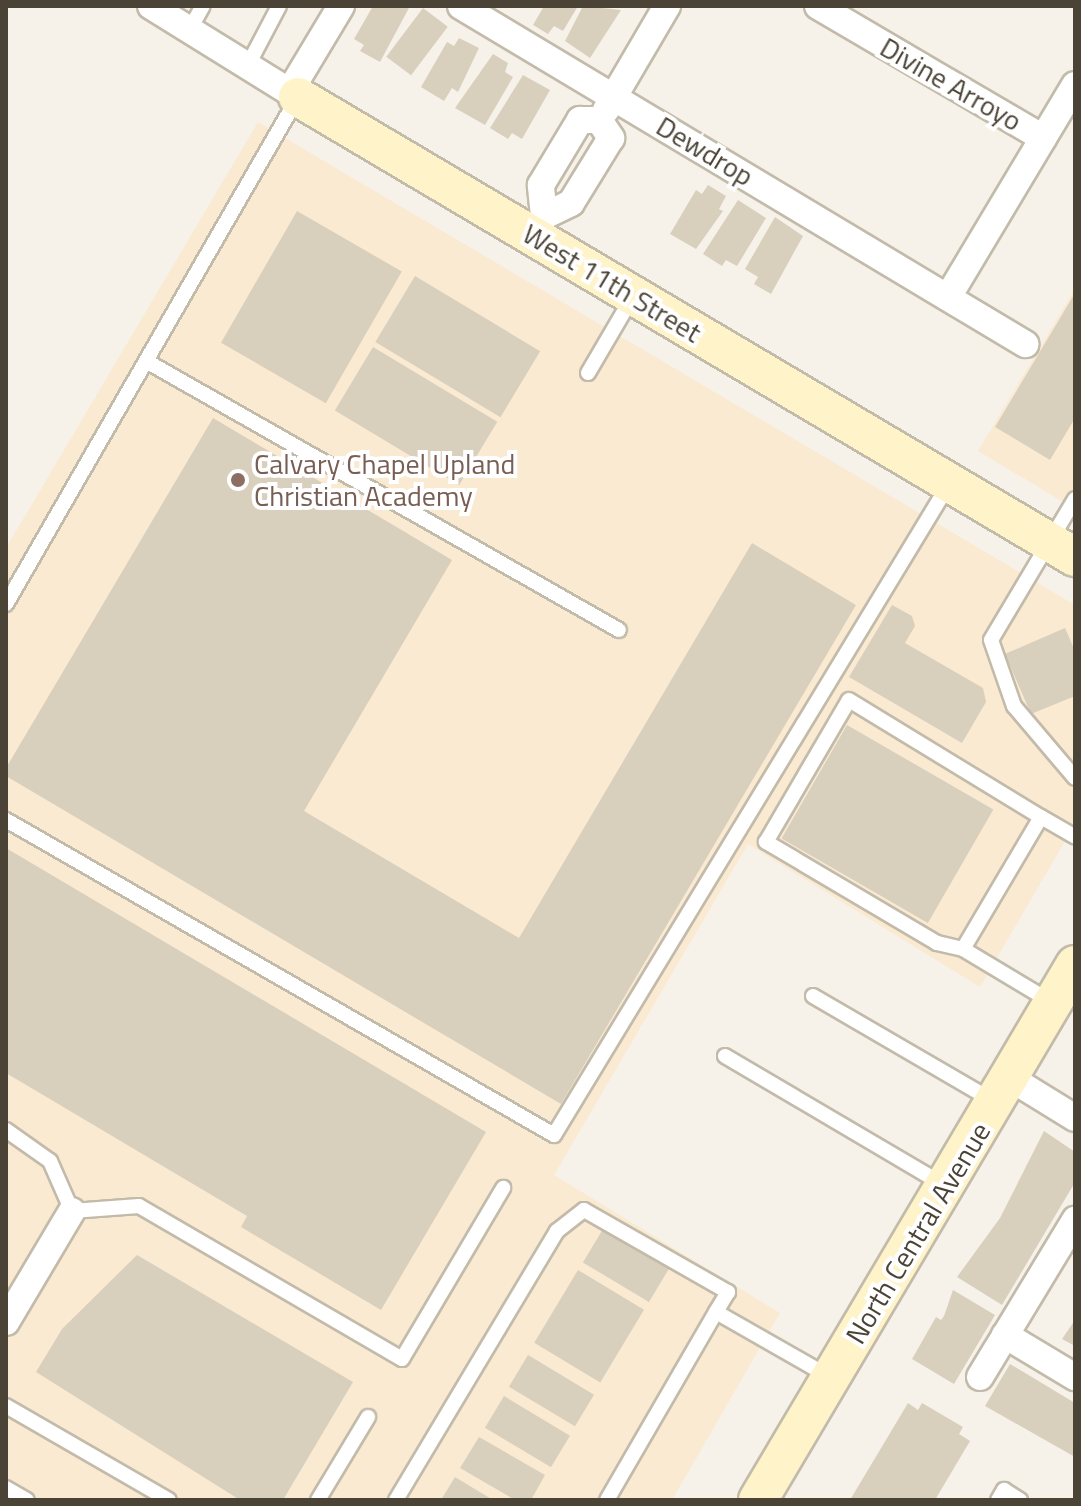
<!DOCTYPE html>
<style>
body{margin:0}
#map{position:relative;width:1081px;height:1506px;overflow:hidden;background:#f6f2e9;font-family:"Titillium Web",sans-serif}
div>[style]{position:absolute}
.commercial>*{inset:0;background:#faead2}
.building>*{inset:0;background:#d9cfbd;transform-origin:0 0}
.roads{filter:drop-shadow(2px 0 #c3bbaa) drop-shadow(-2px 0 #c3bbaa) drop-shadow(0 2px #c3bbaa) drop-shadow(0 -2px #c3bbaa)}
.lane>*{height:14px;margin:-7px;padding:0 7px;transform-origin:7px;border-radius:7px;background:#fff}
.street>*{height:26px;margin:-13px;padding:0 13px;transform-origin:13px;border-radius:13px;background:#fff}
.secondary>*{height:38px;margin:-19px;padding:0 19px;transform-origin:19px;border-radius:19px;background:#fff3ca}
.dots>*{width:22px;height:22px;translate:-50% -50%;box-sizing:border-box;border:4px solid #fff;border-radius:50%}
span{translate:-50% -50%;white-space:nowrap;text-align:center;line-height:1.15;-webkit-text-stroke:8px #fff;paint-order:stroke}
.street-label{font-size:28px;color:#4b4336}
.education-label{font-size:28px;color:#785e54}
.left{translate:0 -50%;text-align:left}
.frame{position:absolute;inset:0;border:8px solid #4b4336;pointer-events:none}
</style>
<div id="map">
<div class="commercial">
<div style="clip-path:polygon(258px 122px,1075px 605px,1075px 824px,980px 987px,748px 844px,554px 1175px,780px 1313px,672px 1500px,6px 1500px,6px 548px)"></div>
<div style="clip-path:polygon(1075px 289px,1075px 509px,978px 451px)"></div>
</div>
<div class="building">
<div style="clip-path:polygon(373px 6px,410px 6px,380px 62px,360px 51px,364px 45px,354px 39px)"></div>
<div style="clip-path:polygon(544px 6px,578px 6px,563px 31px,554px 26px,548px 34px,533px 25px)"></div>
<div style="clip-path:polygon(583px 6px,621px 10px,590px 58px,565px 41px)"></div>
<div style="left:423px;top:8px;width:31px;height:61px;rotate:37deg"></div>
<div style="clip-path:polygon(459px 38px,479px 48px,458px 92px,452px 88px,444px 101px,421px 87px,447px 42px,454px 46px)"></div>
<div style="clip-path:polygon(493px 54px,508px 63px,505px 72px,513px 77px,485px 125px,455px 108px)"></div>
<div style="clip-path:polygon(523px 75px,550px 90px,522px 139px,512px 133px,508px 139px,490px 128px)"></div>
<div style="clip-path:polygon(708px 185px,726px 196px,719px 209px,723px 211px,696px 249px,670px 234px,696px 190px,702px 194px)"></div>
<div style="clip-path:polygon(738px 200px,766px 218px,737px 266px,726px 260px,722px 266px,703px 254px)"></div>
<div style="left:297px;top:211px;width:121px;height:152px;rotate:30deg"></div>
<div style="clip-path:polygon(775px 217px,803px 236px,771px 294px,754px 284px,758px 277px,745px 269px)"></div>
<div style="left:415px;top:276px;width:146px;height:77px;rotate:31deg"></div>
<div style="clip-path:polygon(1075px 293px,1075px 418px,1050px 460px,995px 427px)"></div>
<div style="left:373px;top:347px;width:145px;height:74px;rotate:31deg"></div>
<div style="clip-path:polygon(213px 418px,452px 560px,304px 811px,519px 938px,752px 543px,856px 605px,561px 1104px,6px 776px,6px 768px)"></div>
<div style="clip-path:polygon(892px 605px,912px 616px,915px 626px,905px 643px,983px 688px,986px 702px,962px 743px,849px 677px)"></div>
<div style="clip-path:polygon(1065px 628px,1075px 651px,1075px 696px,1031px 714px,1005px 654px)"></div>
<div style="left:847px;top:725px;width:169px;height:131px;rotate:30deg"></div>
<div style="clip-path:polygon(6px 848px,486px 1132px,381px 1310px,241px 1227px,247px 1216px,6px 1073px)"></div>
<div style="clip-path:polygon(1044px 1131px,1075px 1152px,1074px 1184px,1002px 1305px,957px 1277px,1000px 1218px)"></div>
<div style="left:603px;top:1229px;width:77px;height:39px;rotate:31deg"></div>
<div style="clip-path:polygon(137px 1255px,353px 1382px,283px 1500px,240px 1500px,36px 1372px,62px 1329px)"></div>
<div style="left:578px;top:1270px;width:77px;height:85px;rotate:31deg"></div>
<div style="clip-path:polygon(953px 1290px,995px 1315px,954px 1384px,912px 1359px,936px 1317px,941px 1320px,944px 1316px)"></div>
<div style="clip-path:polygon(1075px 1320px,1075px 1346px,1062px 1339px)"></div>
<div style="left:528px;top:1355px;width:77px;height:37px;rotate:31deg"></div>
<div style="clip-path:polygon(1010px 1364px,1075px 1403px,1075px 1457px,985px 1406px)"></div>
<div style="left:504px;top:1396px;width:77px;height:37px;rotate:31deg"></div>
<div style="clip-path:polygon(908px 1403px,918px 1410px,922px 1403px,963px 1427px,959px 1434px,970px 1441px,935px 1500px,850px 1500px)"></div>
<div style="clip-path:polygon(479px 1437px,545px 1475px,531px 1500px,515px 1500px,460px 1468px)"></div>
<div style="clip-path:polygon(455px 1477px,493px 1500px,441px 1500px)"></div>
</div>
<div class="roads">
<div class="lane">
<div style="left:190px;top:29px;width:26px;rotate:-61deg"></div>
<div style="left:248px;top:65px;width:67px;rotate:-62.3deg"></div>
<div style="left:146px;top:361px;width:544px;rotate:29.63deg"></div>
<div style="left:588px;top:373px;width:89px;rotate:-59.7deg"></div>
<div style="left:1075px;top:499px;width:164px;rotate:120.8deg"></div>
<div style="left:991px;top:640px;width:70px;rotate:70.8deg"></div>
<div style="left:1014px;top:706px;width:94px;rotate:49.7deg"></div>
<div style="left:6px;top:604px;width:585px;rotate:-60.06deg"></div>
<div style="left:6px;top:820px;width:632px;rotate:29.89deg"></div>
<div style="left:554px;top:1135px;width:761px;rotate:-58.75deg"></div>
<div style="left:963px;top:949px;width:27px;rotate:-167deg"></div>
<div style="left:937px;top:943px;width:199px;rotate:-149.4deg"></div>
<div style="left:766px;top:842px;width:164px;rotate:-59.7deg"></div>
<div style="left:849px;top:700px;width:225px;rotate:31.4deg"></div>
<div style="left:813px;top:996px;width:207px;rotate:30.2deg"></div>
<div style="left:1053px;top:1003px;width:105px;rotate:-149deg"></div>
<div style="left:963px;top:949px;width:153px;rotate:-59.4deg"></div>
<div style="left:1041px;top:817px;width:39px;rotate:30deg"></div>
<div style="left:725px;top:1056px;width:252px;rotate:30.5deg"></div>
<div style="left:6px;top:1130px;width:54px;rotate:35.2deg"></div>
<div style="left:50px;top:1161px;width:55px;rotate:66.3deg"></div>
<div style="left:72px;top:1211px;width:67px;rotate:-4.3deg"></div>
<div style="left:139px;top:1206px;width:304px;rotate:30.2deg"></div>
<div style="left:402px;top:1359px;width:199px;rotate:-59.4deg"></div>
<div style="left:6px;top:1406px;width:188px;rotate:30deg"></div>
<div style="left:6px;top:1488px;width:24px;rotate:30deg"></div>
<div style="left:318px;top:1500px;width:97px;rotate:-58.9deg"></div>
<div style="left:396px;top:1500px;width:313px;rotate:-59.1deg"></div>
<div style="left:557px;top:1231px;width:34px;rotate:-38deg"></div>
<div style="left:584px;top:1210px;width:166px;rotate:29.7deg"></div>
<div style="left:728px;top:1292px;width:23px;rotate:121deg"></div>
<div style="left:607px;top:1500px;width:217px;rotate:-59.9deg"></div>
<div style="left:716px;top:1312px;width:129px;rotate:29.7deg"></div>
<div style="left:998px;top:1500px;width:12px;rotate:-59deg"></div>
<div style="left:1004px;top:1490px;width:19px;rotate:32deg"></div>
</div>
<div class="street">
<div style="left:151px;top:6px;width:173px;rotate:31.8deg"></div>
<div style="left:461px;top:6px;width:658px;rotate:30.93deg"></div>
<div style="left:818px;top:6px;width:261px;rotate:30.4deg"></div>
<div style="left:290px;top:91px;width:99px;rotate:-59deg"></div>
<div style="left:606px;top:110px;width:121px;rotate:-59.6deg"></div>
<div style="left:580px;top:120px;width:19px"></div>
<div style="left:599px;top:120px;width:22px;rotate:56deg"></div>
<div style="left:611px;top:138px;width:76px;rotate:121.6deg"></div>
<div style="left:571px;top:203px;width:30px;rotate:154deg"></div>
<div style="left:544px;top:216px;width:31px;rotate:-96deg"></div>
<div style="left:541px;top:185px;width:76px;rotate:-59deg"></div>
<div style="left:948px;top:297px;width:247px;rotate:-59.1deg"></div>
<div style="left:1010px;top:1078px;width:76px;rotate:31.6deg"></div>
<div style="left:6px;top:1322px;width:129px;rotate:-59.3deg"></div>
<div style="left:1005px;top:1335px;width:82px;rotate:31deg"></div>
<div style="left:980px;top:1377px;width:184px;rotate:-58.8deg"></div>
</div>
<div class="secondary">
<div style="left:298px;top:97px;width:903px;rotate:30.63deg"></div>
<div style="left:758px;top:1500px;width:622px;rotate:-59.35deg"></div>
</div>
</div>
<div class="dots">
<div style="left:238px;top:480px;background:#8d6e63"></div>
</div>
<div class="street-label">
<span style="left:951px;top:84px;rotate:30deg">Divine Arroyo</span>
<span style="left:705px;top:151px;rotate:31deg">Dewdrop</span>
<span style="left:612px;top:283px;rotate:31deg">West 11th Street</span>
<span style="left:918px;top:1233px;rotate:-59deg">North Central Avenue</span>
</div>
<div class="education-label">
<span class="left" style="left:254px;top:480px">Calvary Chapel Upland<br>Christian Academy</span>
</div>
<div class="frame"></div>
</div>
